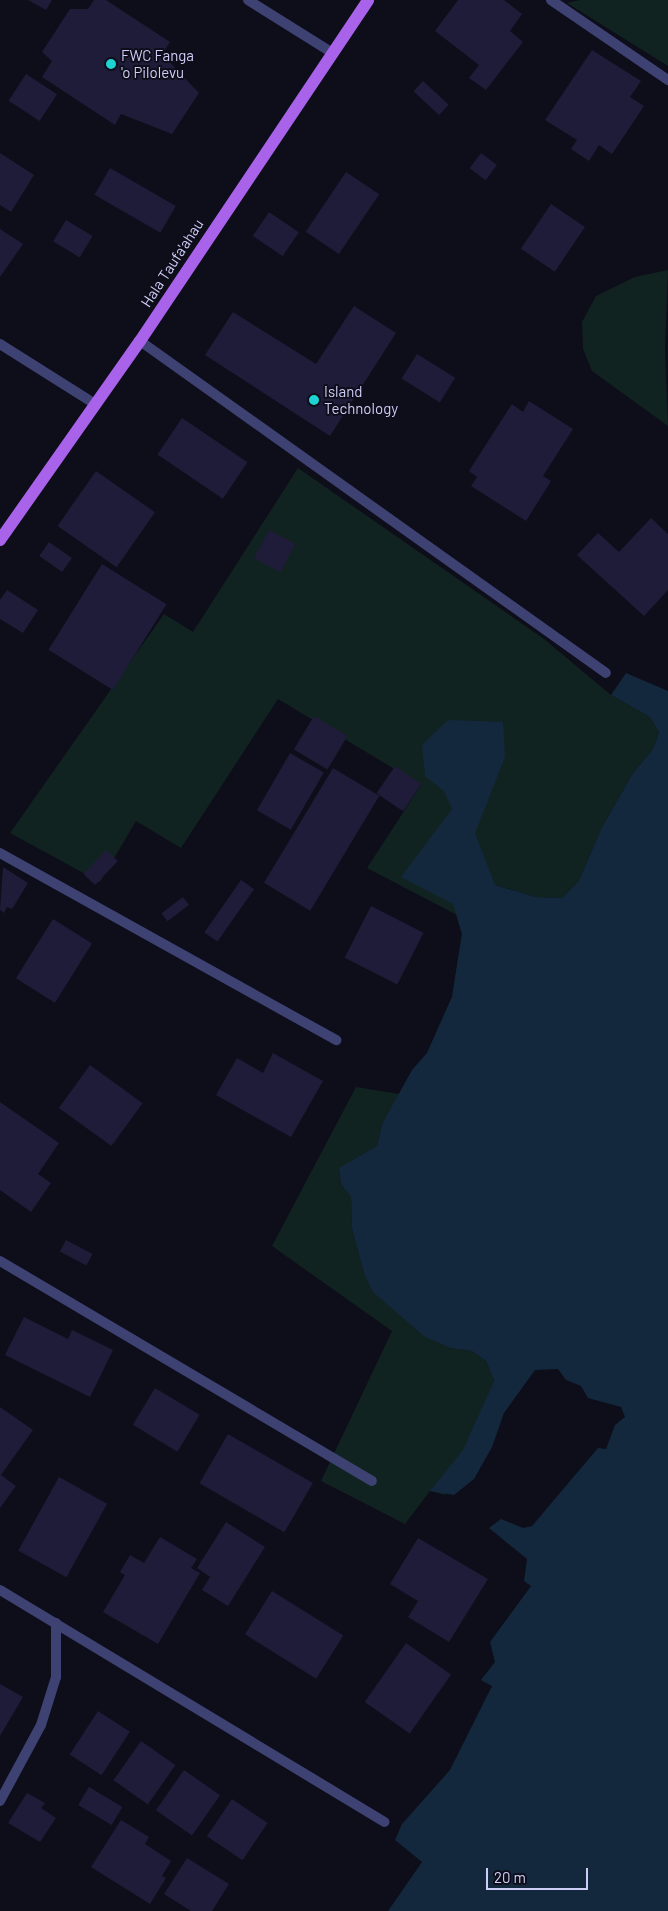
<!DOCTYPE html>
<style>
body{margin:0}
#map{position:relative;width:668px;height:1911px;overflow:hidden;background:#0e0d1a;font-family:Barlow,sans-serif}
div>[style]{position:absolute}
.green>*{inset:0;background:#112321}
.water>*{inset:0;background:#13283d}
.building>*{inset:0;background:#1e1c38;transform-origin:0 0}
.street>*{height:10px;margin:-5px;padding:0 5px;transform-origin:5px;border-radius:5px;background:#3e4273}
.primary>*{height:12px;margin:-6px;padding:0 6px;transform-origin:6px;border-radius:6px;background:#a963ea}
.dots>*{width:14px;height:14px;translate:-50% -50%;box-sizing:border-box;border:2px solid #0e0d1a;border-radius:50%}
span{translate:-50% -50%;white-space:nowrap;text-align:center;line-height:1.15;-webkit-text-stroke:4px #0e0d1a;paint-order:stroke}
.poi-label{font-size:15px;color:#cdcdf8}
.left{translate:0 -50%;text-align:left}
.street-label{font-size:15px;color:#cdcdf8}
.scale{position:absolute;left:486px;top:1868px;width:102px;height:22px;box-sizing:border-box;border:2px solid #cdcdf8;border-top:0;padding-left:6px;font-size:15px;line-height:18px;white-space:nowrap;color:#cdcdf8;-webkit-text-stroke:4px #0e0d1a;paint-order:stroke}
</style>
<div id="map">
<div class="green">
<div style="clip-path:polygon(580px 0,668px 0,668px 66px,567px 3px)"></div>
<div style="clip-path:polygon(668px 270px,665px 349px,668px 426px,592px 371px,583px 349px,582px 322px,596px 296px,635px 277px)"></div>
<div style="clip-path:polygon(298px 468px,544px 639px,611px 695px,650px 717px,659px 732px,653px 749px,633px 773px,601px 829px,579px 881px,562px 898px,536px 897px,496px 885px,493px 990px,382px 1124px,377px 1146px,339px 1169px,341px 1184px,351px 1197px,352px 1229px,364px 1273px,451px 1348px,472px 1351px,486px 1361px,494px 1381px,445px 1495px,430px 1491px,405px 1524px,321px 1481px,392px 1331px,272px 1246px,356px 1087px,399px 1094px,427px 1053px,452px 997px,462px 934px,457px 915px,367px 868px,421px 785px,278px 699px,181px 848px,136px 821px,100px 882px,10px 833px,164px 614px,193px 632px)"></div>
</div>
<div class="water">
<div style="clip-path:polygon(626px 673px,668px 691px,668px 1911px,388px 1911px,422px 1862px,395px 1840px,402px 1824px,450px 1770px,492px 1686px,481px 1680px,495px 1662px,490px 1642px,531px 1586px,524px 1581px,527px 1559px,489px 1528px,501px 1519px,523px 1528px,532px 1526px,598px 1448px,606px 1449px,615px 1425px,625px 1417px,621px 1407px,588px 1398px,581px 1386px,566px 1380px,558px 1369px,535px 1370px,504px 1413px,492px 1447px,474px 1479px,454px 1495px,430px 1491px,463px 1450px,494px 1381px,486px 1361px,472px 1351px,451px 1348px,425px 1337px,373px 1292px,364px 1273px,352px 1229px,351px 1197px,341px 1184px,339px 1168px,377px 1146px,382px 1124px,412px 1070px,427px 1053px,452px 997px,462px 934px,453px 904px,401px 877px,452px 809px,444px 791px,425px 776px,422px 745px,448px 720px,503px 722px,505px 757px,475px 833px,495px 885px,536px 897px,562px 898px,579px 881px,601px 829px,633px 773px,653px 749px,659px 732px,650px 717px,611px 695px)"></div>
</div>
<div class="building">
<div style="clip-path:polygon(28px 0,52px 0,46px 10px)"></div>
<div style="clip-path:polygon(94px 0,106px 0,170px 42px,162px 54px,199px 93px,172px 134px,121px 114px,115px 125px,42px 77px,52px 61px,42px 52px,70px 9px,88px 9px)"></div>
<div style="clip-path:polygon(458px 0,504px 0,522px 14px,510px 31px,523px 42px,486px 90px,469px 78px,479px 65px,435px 31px)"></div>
<div style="clip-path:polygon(592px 50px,641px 81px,630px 97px,644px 106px,612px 154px,599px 145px,589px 161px,571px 149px,577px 140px,545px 120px)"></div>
<div style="left:26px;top:74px;width:37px;height:32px;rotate:33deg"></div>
<div style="left:423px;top:81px;width:35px;height:14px;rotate:43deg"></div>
<div style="clip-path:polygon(0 153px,34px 175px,11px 212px,0 205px)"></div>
<div style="left:481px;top:153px;width:20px;height:19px;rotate:37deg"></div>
<div style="left:110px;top:168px;width:76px;height:31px;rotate:30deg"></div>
<div style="left:346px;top:172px;width:40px;height:72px;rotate:34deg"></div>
<div style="left:551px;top:204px;width:41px;height:54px;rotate:34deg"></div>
<div style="left:269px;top:212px;width:36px;height:29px;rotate:34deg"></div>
<div style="left:66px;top:220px;width:31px;height:25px;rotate:31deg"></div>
<div style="clip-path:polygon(0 229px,23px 244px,0 277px)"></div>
<div style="clip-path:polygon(354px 306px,396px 333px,330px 436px,205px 355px,233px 312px,316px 364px)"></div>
<div style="left:417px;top:354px;width:45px;height:29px;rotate:32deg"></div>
<div style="clip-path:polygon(529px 401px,573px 429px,543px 476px,551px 481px,526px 521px,471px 486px,477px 477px,469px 471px,512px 404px,523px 412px)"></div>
<div style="left:182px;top:418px;width:79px;height:44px;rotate:34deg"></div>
<div style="left:96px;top:471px;width:72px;height:67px;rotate:35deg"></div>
<div style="clip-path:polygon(651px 518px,668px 534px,668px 590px,644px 616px,577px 555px,598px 533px,619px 552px)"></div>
<div style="left:269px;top:530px;width:30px;height:32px;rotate:28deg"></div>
<div style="left:49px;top:542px;width:28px;height:17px;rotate:35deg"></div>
<div style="left:102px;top:564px;width:76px;height:101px;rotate:32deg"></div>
<div style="clip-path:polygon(7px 590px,38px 610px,23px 633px,0 619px,0 600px)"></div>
<div style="left:314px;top:716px;width:39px;height:39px;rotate:31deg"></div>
<div style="left:290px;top:753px;width:39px;height:66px;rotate:30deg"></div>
<div style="left:395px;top:766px;width:32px;height:33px;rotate:34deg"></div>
<div style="left:333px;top:768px;width:54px;height:134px;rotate:31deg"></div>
<div style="left:106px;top:850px;width:16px;height:33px;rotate:43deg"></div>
<div style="clip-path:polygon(3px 867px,28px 883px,12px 909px,7px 907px,4px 913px,0 910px)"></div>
<div style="left:241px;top:880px;width:16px;height:64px;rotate:35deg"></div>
<div style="left:183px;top:897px;width:10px;height:27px;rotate:53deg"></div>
<div style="left:371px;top:906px;width:59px;height:58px;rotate:27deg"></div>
<div style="left:53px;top:919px;width:46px;height:70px;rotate:32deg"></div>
<div style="clip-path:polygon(273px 1053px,323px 1081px,291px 1137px,216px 1095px,237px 1058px,263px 1073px)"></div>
<div style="left:90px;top:1065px;width:65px;height:53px;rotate:36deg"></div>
<div style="clip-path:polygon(0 1102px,59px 1143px,38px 1174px,51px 1183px,31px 1212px,0 1190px)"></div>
<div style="left:66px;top:1240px;width:30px;height:13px;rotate:28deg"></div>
<div style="clip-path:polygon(24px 1317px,68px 1339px,72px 1330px,113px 1350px,90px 1397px,5px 1355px)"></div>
<div style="left:155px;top:1388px;width:52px;height:43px;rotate:31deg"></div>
<div style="clip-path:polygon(0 1407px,33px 1430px,1px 1475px,16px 1486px,0 1508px)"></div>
<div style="left:228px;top:1434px;width:98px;height:57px;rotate:30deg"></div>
<div style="left:59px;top:1477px;width:55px;height:84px;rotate:29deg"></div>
<div style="clip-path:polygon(226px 1522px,265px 1547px,228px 1606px,202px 1590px,210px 1577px,197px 1568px)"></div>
<div style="clip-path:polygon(160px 1537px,197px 1559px,191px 1568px,200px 1573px,158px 1644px,103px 1612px,125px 1575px,120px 1572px,130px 1555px,144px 1563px)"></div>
<div style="clip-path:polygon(418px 1538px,488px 1579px,449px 1642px,408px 1617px,418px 1601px,390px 1584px)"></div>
<div style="left:272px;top:1591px;width:84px;height:51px;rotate:32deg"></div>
<div style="left:406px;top:1643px;width:55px;height:72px;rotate:35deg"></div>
<div style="clip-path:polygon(0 1684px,23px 1697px,0 1736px)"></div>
<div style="left:98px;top:1711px;width:38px;height:52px;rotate:33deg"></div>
<div style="left:141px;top:1741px;width:42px;height:48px;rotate:35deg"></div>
<div style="left:184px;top:1770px;width:44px;height:49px;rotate:35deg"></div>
<div style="left:89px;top:1787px;width:39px;height:21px;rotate:31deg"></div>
<div style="clip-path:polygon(27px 1793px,45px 1803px,41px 1808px,56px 1818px,40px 1842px,8px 1823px)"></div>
<div style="left:232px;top:1799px;width:43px;height:45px;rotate:34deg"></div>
<div style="clip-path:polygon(121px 1820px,149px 1837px,145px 1844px,171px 1861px,162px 1876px,166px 1878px,150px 1904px,91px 1867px)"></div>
<div style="clip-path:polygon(187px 1858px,229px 1884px,212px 1911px,191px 1911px,164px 1894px)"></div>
</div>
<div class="street">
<div style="left:248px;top:0;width:98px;rotate:32.1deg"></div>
<div style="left:551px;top:0;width:142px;rotate:34.4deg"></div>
<div style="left:140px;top:341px;width:572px;rotate:35.47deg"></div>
<div style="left:0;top:344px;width:112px;rotate:32.3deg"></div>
<div style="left:0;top:853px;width:385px;rotate:29.1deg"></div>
<div style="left:0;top:1261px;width:432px;rotate:30.6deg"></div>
<div style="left:0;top:1590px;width:449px;rotate:31.1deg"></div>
<div style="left:0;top:1801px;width:86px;rotate:-61.7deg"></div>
<div style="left:41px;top:1725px;width:50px;rotate:-72.6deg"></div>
<div style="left:56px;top:1677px;width:54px;rotate:-90deg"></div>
</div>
<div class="primary">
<div style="left:0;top:540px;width:243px;rotate:-54.9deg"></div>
<div style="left:140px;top:341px;width:410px;rotate:-56.2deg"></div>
</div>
<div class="dots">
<div style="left:111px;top:64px;background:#1dd4d3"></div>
<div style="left:314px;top:400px;background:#1dd4d3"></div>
</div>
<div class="poi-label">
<span class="left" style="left:121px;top:64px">FWC Fanga<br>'o Pilolevu</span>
<span class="left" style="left:324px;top:400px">Island<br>Technology</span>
</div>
<div class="street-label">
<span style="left:172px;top:263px;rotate:-57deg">Hala Taufa'ahau</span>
</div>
<div class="scale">20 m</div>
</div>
